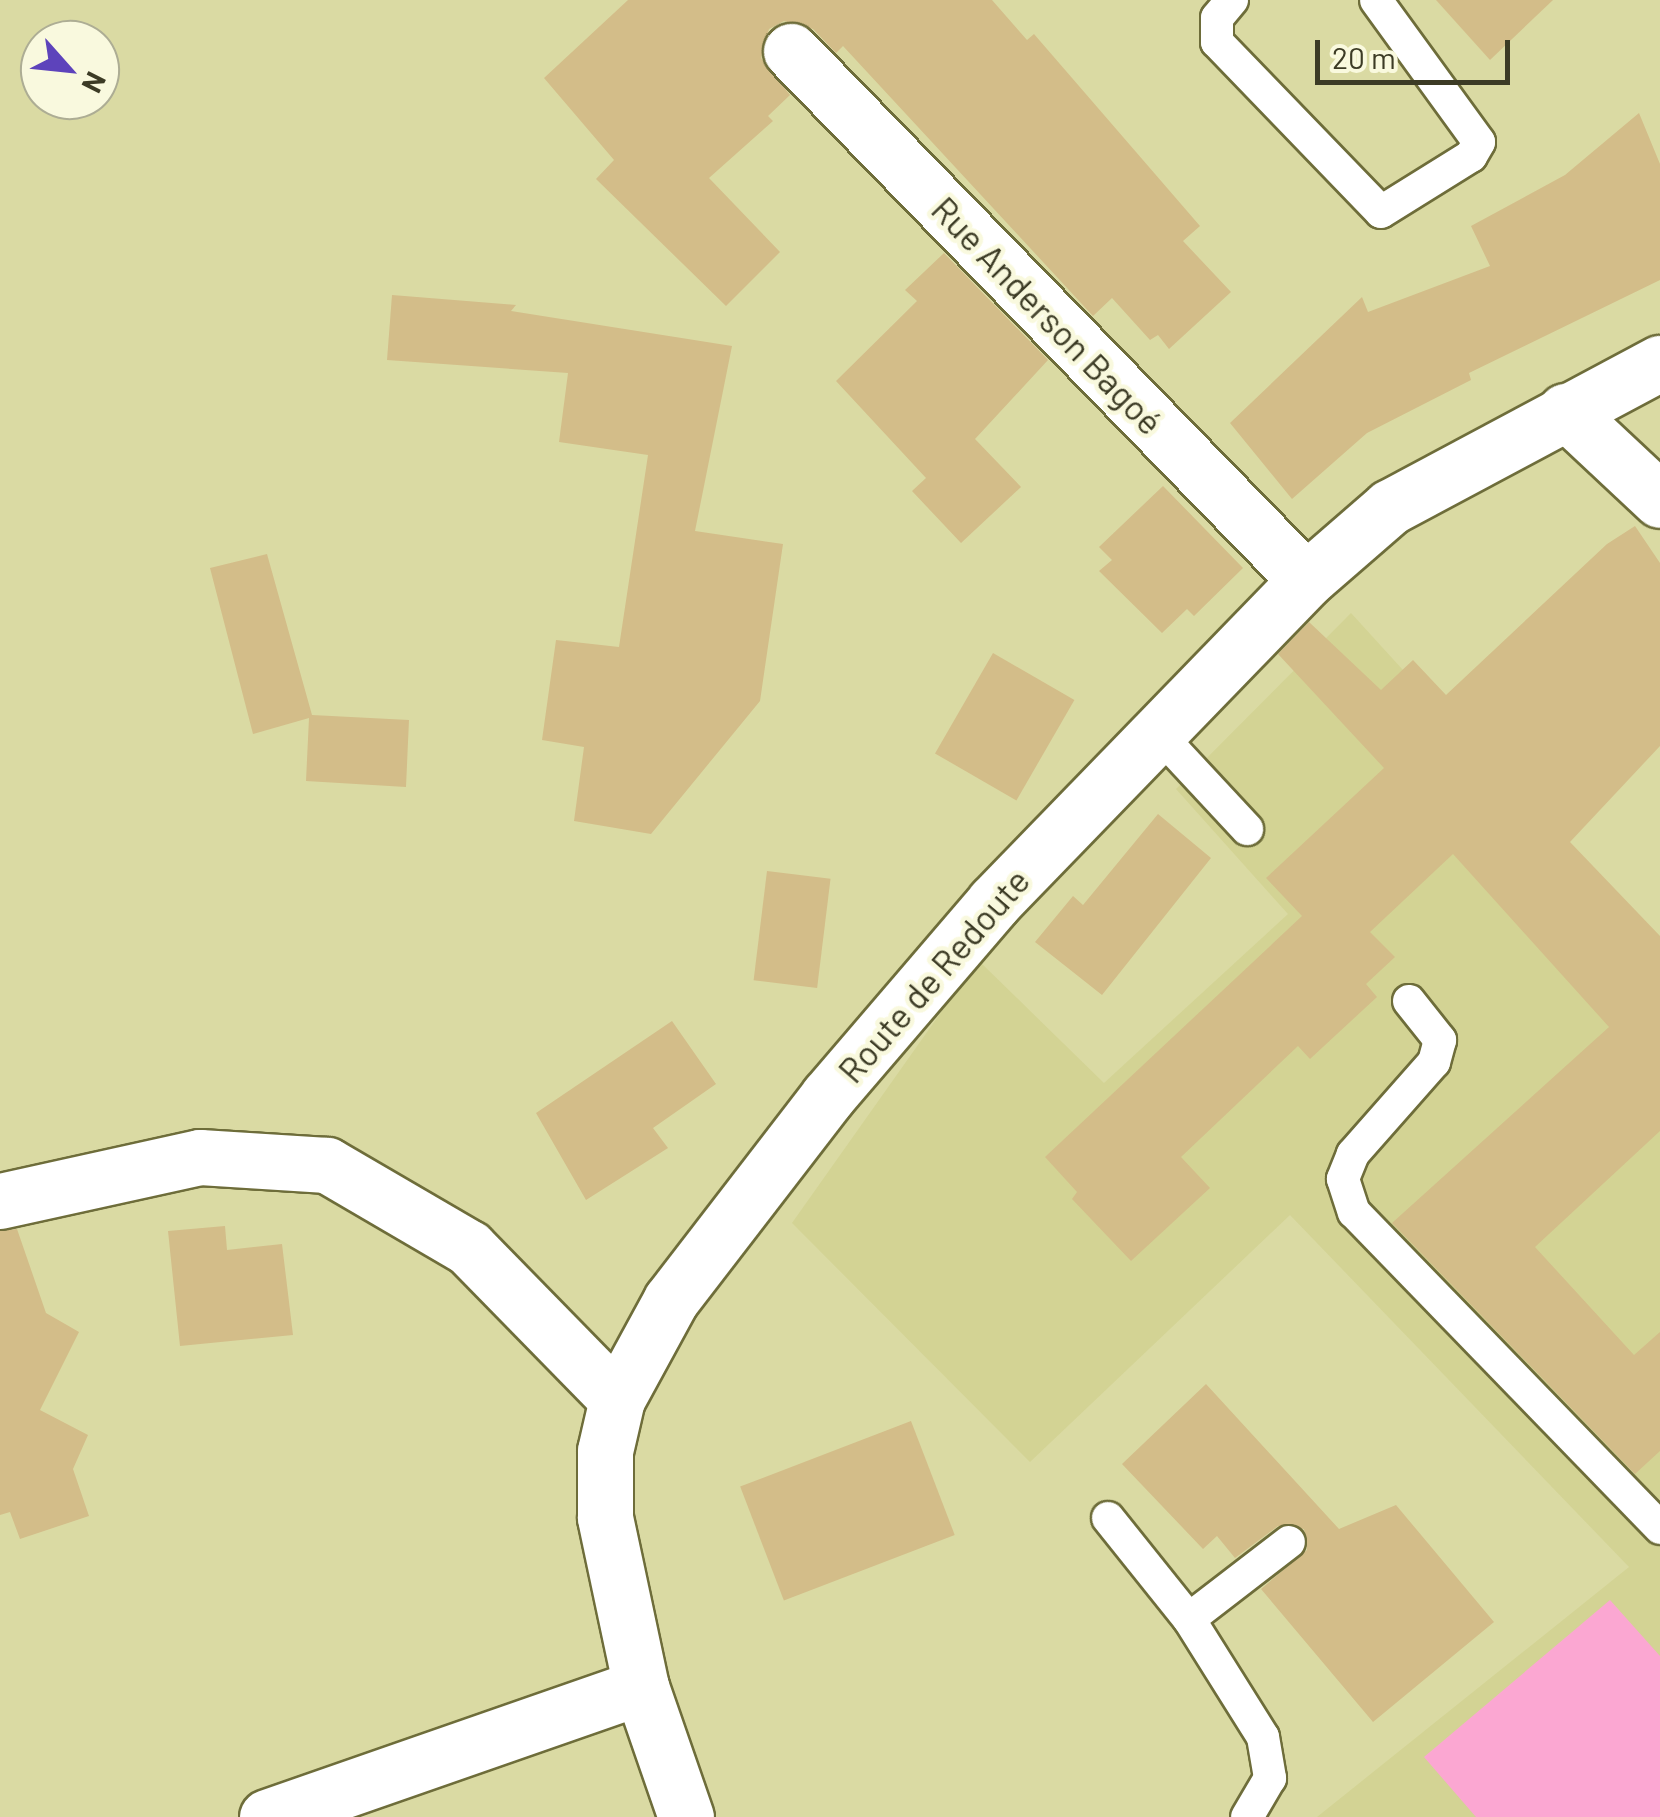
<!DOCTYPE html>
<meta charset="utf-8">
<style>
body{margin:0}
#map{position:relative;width:1660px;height:1817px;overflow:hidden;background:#dadaa3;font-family:Barlow,sans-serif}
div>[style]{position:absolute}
.built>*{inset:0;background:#d3d394}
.green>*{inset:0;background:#fba7d2}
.building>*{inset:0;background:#d3bd89;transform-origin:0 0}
.roads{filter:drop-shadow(2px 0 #6e6d3a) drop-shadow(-2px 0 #6e6d3a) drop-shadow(0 2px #6e6d3a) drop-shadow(0 -2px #6e6d3a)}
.service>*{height:32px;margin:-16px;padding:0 16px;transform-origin:16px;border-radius:16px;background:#fff}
.minor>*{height:55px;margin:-27.5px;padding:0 27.5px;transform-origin:27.5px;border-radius:27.5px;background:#fff}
.tertiary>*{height:55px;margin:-27.5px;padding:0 27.5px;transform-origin:27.5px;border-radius:27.5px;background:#fff}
.secondary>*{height:55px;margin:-27.5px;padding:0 27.5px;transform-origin:27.5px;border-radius:27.5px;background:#fff}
span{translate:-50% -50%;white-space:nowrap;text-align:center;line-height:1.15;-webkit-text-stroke:9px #f9f9de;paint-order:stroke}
.street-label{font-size:35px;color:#3c3b25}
.north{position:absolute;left:20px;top:20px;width:100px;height:100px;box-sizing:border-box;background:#f9f9de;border:2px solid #adad94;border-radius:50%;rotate:117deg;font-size:28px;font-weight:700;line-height:40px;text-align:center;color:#3c3b25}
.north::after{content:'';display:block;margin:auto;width:35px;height:45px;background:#5d43bb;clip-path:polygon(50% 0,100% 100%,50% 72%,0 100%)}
.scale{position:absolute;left:1315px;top:40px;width:195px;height:45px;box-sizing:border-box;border:5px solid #3c3b25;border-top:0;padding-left:12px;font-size:30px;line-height:35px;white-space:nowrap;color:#3c3b25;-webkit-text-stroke:8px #f9f9de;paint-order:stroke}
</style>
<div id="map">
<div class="built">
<div style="clip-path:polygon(1351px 613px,1660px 952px,1660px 1817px,1317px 1817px,1629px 1567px,1290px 1215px,1030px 1462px,792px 1223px,978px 960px,1104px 1083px,1288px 914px,1176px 789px)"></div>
</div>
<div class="green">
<div style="clip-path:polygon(1610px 1600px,1660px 1656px,1660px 1817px,1476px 1817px,1424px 1757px)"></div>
</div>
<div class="building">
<div style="clip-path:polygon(628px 0,992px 0,1027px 40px,1034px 34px,1200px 226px,1183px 241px,1231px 292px,1169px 349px,1158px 335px,1150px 340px,1112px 298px,1093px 316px,843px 46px,836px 53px,813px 29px,784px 21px,769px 29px,761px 58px,790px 95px,768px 116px,773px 121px,709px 178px,780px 252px,726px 306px,596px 179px,614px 160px,544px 78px)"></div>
<div style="clip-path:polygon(1436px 0,1553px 0,1490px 60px)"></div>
<div style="clip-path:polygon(1639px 113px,1660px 164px,1660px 280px,1469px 373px,1471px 380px,1367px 433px,1292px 499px,1230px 423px,1362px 297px,1368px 312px,1490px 266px,1471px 226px,1565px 175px)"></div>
<div style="clip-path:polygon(944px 253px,1048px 360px,975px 439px,1021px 487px,961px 543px,912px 491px,926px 478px,836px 381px,917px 301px,905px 290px)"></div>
<div style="clip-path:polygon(392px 295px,516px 305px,511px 311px,732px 346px,695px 531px,783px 544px,760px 701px,651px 834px,574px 821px,584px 747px,542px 740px,556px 640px,619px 647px,648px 455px,559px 442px,568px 373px,387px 360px)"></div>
<div style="clip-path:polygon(1163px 486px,1243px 568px,1194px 616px,1187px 609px,1162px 633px,1099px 571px,1112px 560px,1099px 547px)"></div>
<div style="clip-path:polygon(1635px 526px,1660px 563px,1660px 746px,1570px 842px,1660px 936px,1660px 1131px,1535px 1247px,1634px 1355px,1660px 1332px,1660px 1451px,1635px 1474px,1392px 1223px,1609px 1027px,1453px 854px,1370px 932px,1395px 957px,1366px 984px,1377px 997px,1310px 1059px,1298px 1046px,1181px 1157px,1210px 1188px,1131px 1261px,1072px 1199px,1077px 1192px,1045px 1157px,1302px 916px,1266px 878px,1384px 768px,1278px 654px,1309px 622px,1381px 690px,1413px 660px,1446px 695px,1607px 544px)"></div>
<div style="clip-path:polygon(267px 554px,312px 715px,409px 720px,406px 787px,306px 781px,309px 718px,253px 734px,210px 568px)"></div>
<div style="left:993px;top:653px;width:94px;height:116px;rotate:30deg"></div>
<div style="clip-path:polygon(1158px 814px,1211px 858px,1102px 995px,1035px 942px,1073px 896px,1083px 905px)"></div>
<div style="left:767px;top:871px;width:64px;height:110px;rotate:7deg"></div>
<div style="clip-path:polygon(672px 1021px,716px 1084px,653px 1128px,668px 1148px,586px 1200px,536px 1113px)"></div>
<div style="clip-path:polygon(225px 1226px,227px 1250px,282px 1244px,293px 1335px,180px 1346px,168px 1231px)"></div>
<div style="clip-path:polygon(17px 1229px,46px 1313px,79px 1332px,40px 1410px,88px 1435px,73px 1469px,89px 1516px,20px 1539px,10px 1512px,0 1515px,0 1231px)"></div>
<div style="clip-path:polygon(1206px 1384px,1339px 1529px,1396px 1505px,1494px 1622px,1373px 1722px,1261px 1589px,1307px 1550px,1304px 1529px,1278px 1526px,1235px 1558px,1217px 1536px,1203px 1549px,1122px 1464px)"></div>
<div style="left:911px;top:1421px;width:122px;height:183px;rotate:69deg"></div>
</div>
<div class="roads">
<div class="service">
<div style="left:1232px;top:0;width:23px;rotate:130deg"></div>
<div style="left:1217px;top:18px;width:24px;rotate:90deg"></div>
<div style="left:1217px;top:42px;width:236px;rotate:46deg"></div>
<div style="left:1381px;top:212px;width:106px;rotate:-31.9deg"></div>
<div style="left:1471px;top:156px;width:16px;rotate:-60deg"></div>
<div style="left:1479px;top:142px;width:175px;rotate:-126deg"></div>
<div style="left:1156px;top:731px;width:134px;rotate:47.1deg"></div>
<div style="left:1409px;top:1001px;width:50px;rotate:51.5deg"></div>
<div style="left:1440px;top:1040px;width:23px;rotate:105deg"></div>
<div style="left:1434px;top:1062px;width:123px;rotate:131.4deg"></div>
<div style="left:1353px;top:1154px;width:27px;rotate:112deg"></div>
<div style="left:1343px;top:1179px;width:35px;rotate:72deg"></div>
<div style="left:1354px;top:1212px;width:440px;rotate:45.9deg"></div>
<div style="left:1108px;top:1518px;width:129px;rotate:51.3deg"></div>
<div style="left:1189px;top:1619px;width:139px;rotate:57.9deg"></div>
<div style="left:1263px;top:1737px;width:42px;rotate:80.3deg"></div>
<div style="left:1270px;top:1778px;width:45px;rotate:120.5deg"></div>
<div style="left:1189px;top:1619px;width:126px;rotate:-37.6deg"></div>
</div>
<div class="minor">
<div style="left:791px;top:51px;width:738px;rotate:45.77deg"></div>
<div style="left:1565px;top:411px;width:130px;rotate:43.1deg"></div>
<div style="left:267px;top:1817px;width:396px;rotate:-19.2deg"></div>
</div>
<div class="tertiary">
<div style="left:0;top:1201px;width:205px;rotate:-12.4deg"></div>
<div style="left:200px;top:1157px;width:127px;rotate:3.6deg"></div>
<div style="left:327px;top:1165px;width:164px;rotate:30.3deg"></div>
<div style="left:469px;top:1248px;width:211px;rotate:45.6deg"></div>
</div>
<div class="secondary">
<div style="left:686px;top:1817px;width:138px;rotate:-109.1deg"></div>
<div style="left:641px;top:1687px;width:174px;rotate:-102deg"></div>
<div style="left:605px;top:1517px;width:66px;rotate:-90deg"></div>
<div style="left:605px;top:1451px;width:53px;rotate:-77deg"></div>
<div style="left:617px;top:1399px;width:113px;rotate:-61.4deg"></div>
<div style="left:671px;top:1300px;width:257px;rotate:-52.4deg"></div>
<div style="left:828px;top:1096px;width:255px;rotate:-49.4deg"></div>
<div style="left:994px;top:902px;width:448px;rotate:-45.9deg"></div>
<div style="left:1306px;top:580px;width:111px;rotate:-41deg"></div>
<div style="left:1390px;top:507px;width:306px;rotate:-28.1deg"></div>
</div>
</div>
<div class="street-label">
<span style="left:1048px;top:315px;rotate:46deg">Rue Anderson Bagoé</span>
<span style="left:933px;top:975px;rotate:-49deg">Route de Redoute</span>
</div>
<div class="north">N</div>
<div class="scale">20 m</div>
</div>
